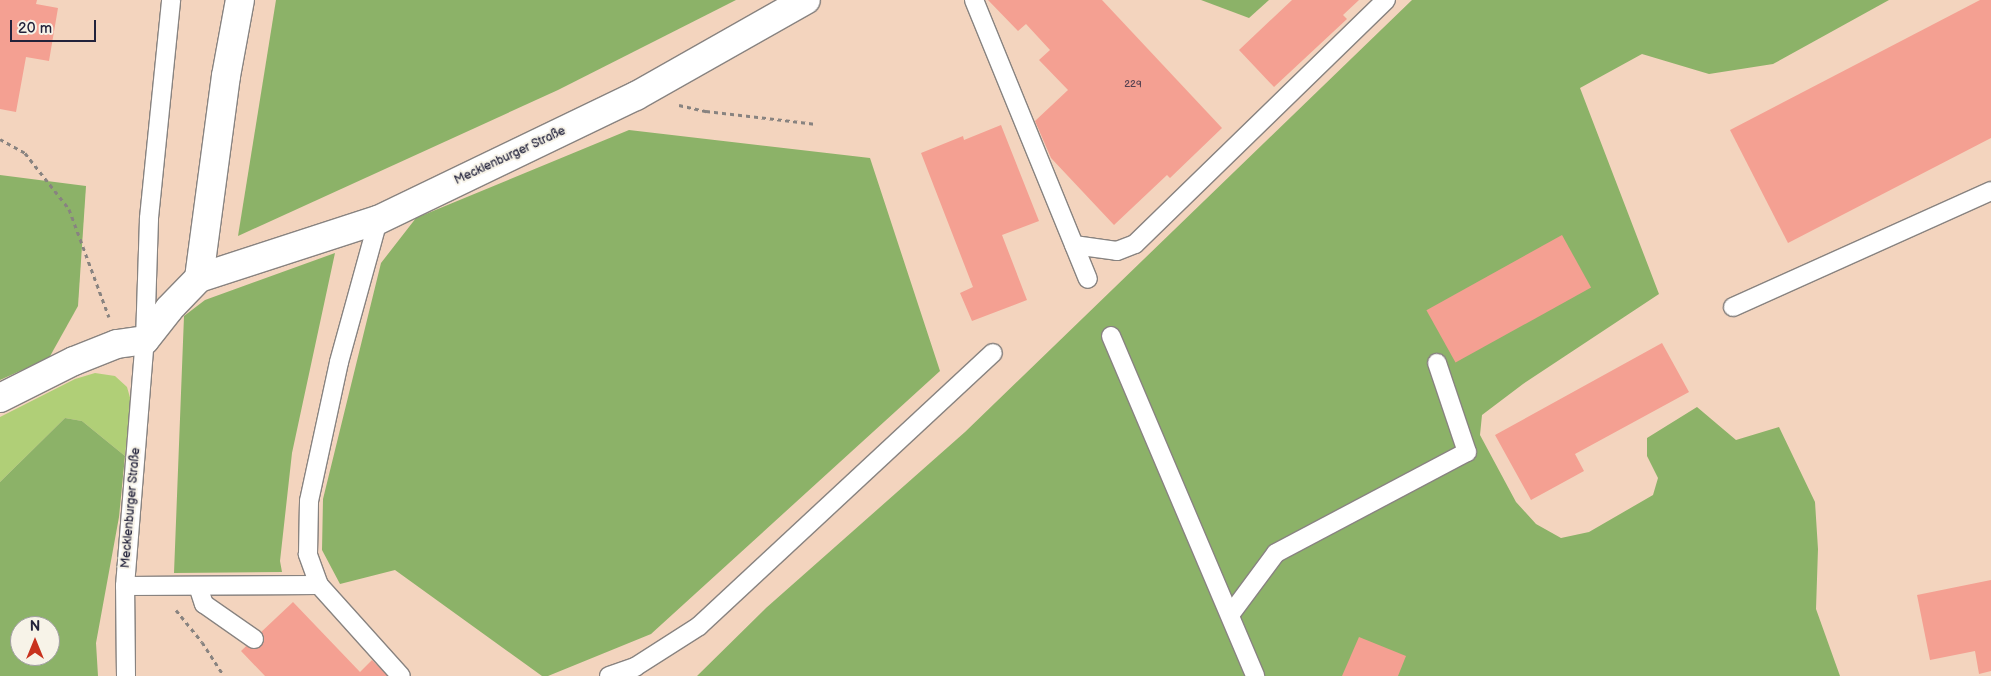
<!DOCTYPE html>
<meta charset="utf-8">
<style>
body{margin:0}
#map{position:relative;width:1991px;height:676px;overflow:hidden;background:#ede4c6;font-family:"Balsamiq Sans",sans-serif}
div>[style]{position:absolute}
.built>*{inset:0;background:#f3d4be}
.green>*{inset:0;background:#b0cf77}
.forest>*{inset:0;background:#8cb268}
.building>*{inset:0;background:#f4a092;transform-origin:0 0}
.path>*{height:3px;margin-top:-1.5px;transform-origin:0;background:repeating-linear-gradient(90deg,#888380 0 4px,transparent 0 8px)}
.roads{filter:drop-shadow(1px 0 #888380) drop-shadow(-1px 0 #888380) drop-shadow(0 1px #888380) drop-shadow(0 -1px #888380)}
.service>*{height:18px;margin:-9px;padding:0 9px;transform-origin:9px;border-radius:9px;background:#fff}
.minor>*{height:28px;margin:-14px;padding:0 14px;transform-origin:14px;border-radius:14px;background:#fff}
span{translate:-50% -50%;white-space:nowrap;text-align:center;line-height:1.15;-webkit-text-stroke:4px #f7f3e8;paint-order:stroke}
.number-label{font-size:10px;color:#564251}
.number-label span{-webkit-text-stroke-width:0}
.street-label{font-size:12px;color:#22223b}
.north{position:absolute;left:10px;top:616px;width:50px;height:50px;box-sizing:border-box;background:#f7f3e8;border:1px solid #a29fa3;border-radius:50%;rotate:0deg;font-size:14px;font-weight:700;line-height:20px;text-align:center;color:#22223b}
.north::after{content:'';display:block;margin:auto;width:18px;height:22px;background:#c8321e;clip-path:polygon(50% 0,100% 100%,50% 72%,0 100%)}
.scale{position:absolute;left:10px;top:20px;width:86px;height:22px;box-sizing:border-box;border:2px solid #22223b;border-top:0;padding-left:6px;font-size:15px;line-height:18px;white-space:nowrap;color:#22223b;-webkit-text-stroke:4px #f7f3e8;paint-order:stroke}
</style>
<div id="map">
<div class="built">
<div style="clip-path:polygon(evenodd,0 0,1991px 0,1991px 676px,0 676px,0 0,20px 626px,50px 626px,50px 656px,20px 656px,20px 626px)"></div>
</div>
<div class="green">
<div style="clip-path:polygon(95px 373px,115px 376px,127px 387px,131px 401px,125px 456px,82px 421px,65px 418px,0 482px,0 417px,75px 379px)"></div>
</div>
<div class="forest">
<div style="clip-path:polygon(276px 0,736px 0,558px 90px,238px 236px)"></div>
<div style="clip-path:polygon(1201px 0,1269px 0,1249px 18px)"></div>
<div style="clip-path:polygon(1412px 0,1889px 0,1773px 64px,1709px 74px,1642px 54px,1580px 88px,1659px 294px,1523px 384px,1482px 415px,1480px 435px,1516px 502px,1536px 524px,1561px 538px,1589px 532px,1653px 495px,1658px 478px,1647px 456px,1647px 438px,1697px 407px,1736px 440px,1779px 427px,1815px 502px,1818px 549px,1816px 609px,1840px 676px,697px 676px,766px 608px,965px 432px)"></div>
<div style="clip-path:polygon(629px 130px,870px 158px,940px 371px,651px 634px,548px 676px,542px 676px,395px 570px,340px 584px,322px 550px,323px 499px,381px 263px,416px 218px)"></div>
<div style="clip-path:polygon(0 175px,86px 186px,78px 306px,49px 358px,0 380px)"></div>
<div style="clip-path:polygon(335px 253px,292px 453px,280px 561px,282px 572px,174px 573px,184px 316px,205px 300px)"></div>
<div style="clip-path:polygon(evenodd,65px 418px,82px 421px,125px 456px,119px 517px,96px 643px,98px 676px,0 676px,0 482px,65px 418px,20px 626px,50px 626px,50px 656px,20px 656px,20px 626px)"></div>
</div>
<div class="building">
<div style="clip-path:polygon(0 0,37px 0,36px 4px,58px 8px,49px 61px,26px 57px,16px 112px,0 109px)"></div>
<div style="clip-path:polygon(988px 0,1102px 0,1222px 128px,1170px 178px,1167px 175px,1114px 225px,1051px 158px,1035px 121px,1068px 90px,1039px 60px,1050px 50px,1026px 24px,1018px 31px)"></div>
<div style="clip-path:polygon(1292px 0,1359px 0,1343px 15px,1347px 19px,1274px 87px,1239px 50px)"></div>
<div style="clip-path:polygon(1980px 0,1991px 0,1991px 138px,1788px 243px,1730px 130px)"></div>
<div style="clip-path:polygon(1001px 125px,1039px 221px,1002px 235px,1027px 300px,972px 321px,960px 293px,973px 287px,921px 153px,963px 136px,964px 140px)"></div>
<div style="left:1562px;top:235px;width:60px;height:155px;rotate:61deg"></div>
<div style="clip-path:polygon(1662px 343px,1689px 392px,1575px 454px,1584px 471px,1531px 500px,1495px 435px)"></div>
<div style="clip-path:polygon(1991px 580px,1991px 671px,1979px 674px,1975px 651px,1930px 660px,1917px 595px)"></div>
<div style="clip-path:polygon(293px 602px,360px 672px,372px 660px,388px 676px,265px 676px,241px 651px)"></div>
<div style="clip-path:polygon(1359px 637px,1406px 656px,1398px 676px,1342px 676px)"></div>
</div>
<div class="path">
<div style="left:679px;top:105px;width:28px;rotate:13deg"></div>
<div style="left:706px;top:111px;width:111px;rotate:6.7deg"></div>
<div style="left:0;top:139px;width:29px;rotate:29deg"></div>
<div style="left:25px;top:153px;width:71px;rotate:51.8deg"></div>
<div style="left:69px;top:209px;width:115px;rotate:69.7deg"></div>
<div style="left:176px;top:610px;width:41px;rotate:50.9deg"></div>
<div style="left:202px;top:642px;width:40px;rotate:57.1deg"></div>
</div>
<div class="roads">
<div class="service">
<div style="left:974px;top:0;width:301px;rotate:67.8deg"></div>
<div style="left:1074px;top:245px;width:43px;rotate:7.9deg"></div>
<div style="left:1117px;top:251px;width:19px;rotate:-21deg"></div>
<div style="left:1135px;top:244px;width:350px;rotate:-44.2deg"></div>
<div style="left:1733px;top:307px;width:283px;rotate:-24.2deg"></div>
<div style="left:1111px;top:336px;width:369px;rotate:67deg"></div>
<div style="left:319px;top:585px;width:33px;rotate:-110deg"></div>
<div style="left:308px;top:554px;width:53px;rotate:-88.9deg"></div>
<div style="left:309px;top:501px;width:142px;rotate:-77.8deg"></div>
<div style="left:339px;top:362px;width:147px;rotate:-74.6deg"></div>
<div style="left:125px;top:586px;width:194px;rotate:-0.3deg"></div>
<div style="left:319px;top:585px;width:122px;rotate:48deg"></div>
<div style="left:198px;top:586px;width:19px;rotate:72deg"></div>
<div style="left:204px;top:604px;width:61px;rotate:35deg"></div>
<div style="left:1230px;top:615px;width:77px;rotate:-53.4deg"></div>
<div style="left:1276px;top:553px;width:216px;rotate:-27.9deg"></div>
<div style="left:1467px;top:452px;width:94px;rotate:-108.6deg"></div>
<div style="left:126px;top:676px;width:90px;rotate:-90.6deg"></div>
<div style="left:125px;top:586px;width:247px;rotate:-85.4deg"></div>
<div style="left:145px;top:340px;width:122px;rotate:-88.1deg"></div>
<div style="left:149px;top:218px;width:219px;rotate:-84.2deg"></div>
<div style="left:609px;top:676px;width:28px;rotate:-19deg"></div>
<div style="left:635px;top:667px;width:76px;rotate:-32.6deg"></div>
<div style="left:699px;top:626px;width:401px;rotate:-42.9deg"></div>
</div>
<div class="minor">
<div style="left:199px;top:278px;width:188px;rotate:-18deg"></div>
<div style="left:378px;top:220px;width:286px;rotate:-25.7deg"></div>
<div style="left:636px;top:96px;width:195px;rotate:-29.5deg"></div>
<div style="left:0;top:398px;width:83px;rotate:-26.6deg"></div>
<div style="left:74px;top:361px;width:46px;rotate:-21.6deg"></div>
<div style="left:117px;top:344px;width:28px;rotate:-8deg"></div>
<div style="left:145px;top:340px;width:39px;rotate:-52deg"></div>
<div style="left:169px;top:309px;width:43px;rotate:-45.9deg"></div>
<div style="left:199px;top:278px;width:204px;rotate:-82.4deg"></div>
<div style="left:226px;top:76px;width:77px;rotate:-79.6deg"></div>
</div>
</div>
<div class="number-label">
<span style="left:1133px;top:85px">229</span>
</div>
<div class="street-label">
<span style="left:510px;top:156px;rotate:-25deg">Mecklenburger Straße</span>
<span style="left:131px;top:508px;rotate:-85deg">Mecklenburger Straße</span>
</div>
<div class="north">N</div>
<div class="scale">20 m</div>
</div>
